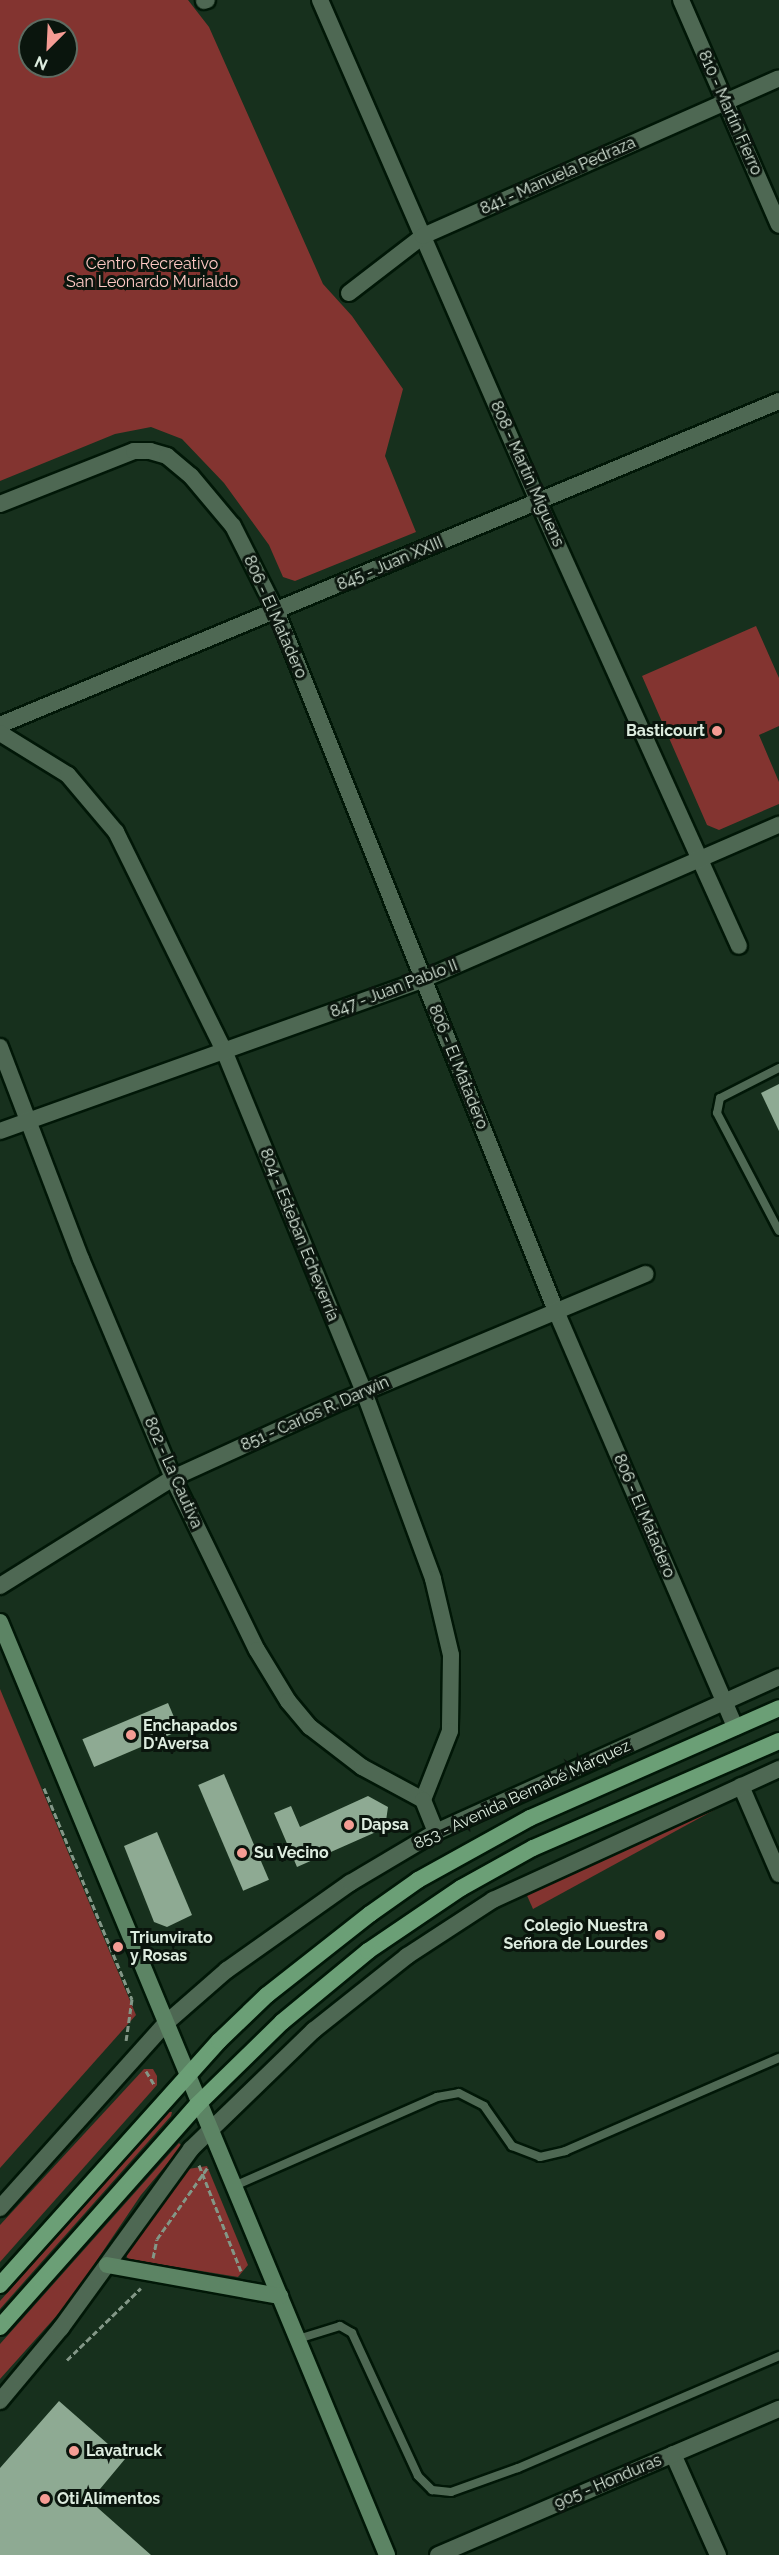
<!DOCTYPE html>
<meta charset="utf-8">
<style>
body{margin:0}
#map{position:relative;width:779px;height:2555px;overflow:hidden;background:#17301d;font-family:Raleway,sans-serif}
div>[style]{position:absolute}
.green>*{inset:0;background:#833430}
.building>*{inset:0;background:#8eaa93;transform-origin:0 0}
.path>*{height:3px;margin-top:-1.5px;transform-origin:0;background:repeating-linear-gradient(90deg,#839787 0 6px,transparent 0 9px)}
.roads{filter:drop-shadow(2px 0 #011707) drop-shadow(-2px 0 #011707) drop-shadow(0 2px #011707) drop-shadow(0 -2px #011707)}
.service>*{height:8px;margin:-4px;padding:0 4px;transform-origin:4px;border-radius:4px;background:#4e6853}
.minor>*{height:16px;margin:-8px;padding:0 8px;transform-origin:8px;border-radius:8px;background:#4e6853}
.tertiary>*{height:16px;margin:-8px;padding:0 8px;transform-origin:8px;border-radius:8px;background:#4e6853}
.secondary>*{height:16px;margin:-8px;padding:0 8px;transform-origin:8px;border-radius:8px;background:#5c8464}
.primary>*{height:16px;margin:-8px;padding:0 8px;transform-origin:8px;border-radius:8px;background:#6b9f76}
.dots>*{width:16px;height:16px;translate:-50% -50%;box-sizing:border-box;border:3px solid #0a150d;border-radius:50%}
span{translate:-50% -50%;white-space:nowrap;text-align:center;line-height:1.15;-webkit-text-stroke:6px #0a150d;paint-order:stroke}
.street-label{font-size:16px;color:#ddecdf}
.park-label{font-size:16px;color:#fec9c4}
.poi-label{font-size:16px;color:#ddecdf;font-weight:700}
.right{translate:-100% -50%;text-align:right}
.left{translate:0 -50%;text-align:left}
.north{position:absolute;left:18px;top:18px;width:60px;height:60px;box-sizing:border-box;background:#0a150d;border:2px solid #5e6b61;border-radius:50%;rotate:204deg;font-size:16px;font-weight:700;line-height:24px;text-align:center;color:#ddecdf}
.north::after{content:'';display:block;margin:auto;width:21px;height:27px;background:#f59c94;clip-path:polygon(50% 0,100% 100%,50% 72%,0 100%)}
</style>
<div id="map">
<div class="green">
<div style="clip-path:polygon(evenodd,0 0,188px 0,209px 27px,323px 284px,352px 316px,403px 389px,385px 456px,416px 532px,295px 581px,283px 577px,269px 545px,224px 483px,182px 439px,151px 427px,115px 434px,0 481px,0 0,30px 30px,66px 30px,66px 66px,30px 66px,30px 30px)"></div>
<div style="clip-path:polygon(756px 626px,779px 678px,779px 726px,759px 735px,779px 782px,779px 804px,719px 830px,707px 825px,642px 676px)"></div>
<div style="clip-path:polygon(0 1689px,136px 2015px,0 2168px)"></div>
<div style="clip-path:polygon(736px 1793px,738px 1797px,533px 1909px,525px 1891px)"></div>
<div style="clip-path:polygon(144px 2069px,153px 2069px,157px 2076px,157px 2085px,0 2262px,0 2225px)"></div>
<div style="clip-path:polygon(168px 2112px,172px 2112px,171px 2116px,0 2309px,0 2301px)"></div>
<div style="clip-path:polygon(179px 2143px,182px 2146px,141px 2195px,68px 2303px,0 2379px,0 2344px)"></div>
<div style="clip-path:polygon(207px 2166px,248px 2265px,238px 2277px,128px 2259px,125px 2253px,188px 2169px)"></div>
</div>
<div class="building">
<div style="clip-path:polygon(779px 1084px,779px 1131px,761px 1093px)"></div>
<div style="left:168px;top:1703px;width:30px;height:93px;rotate:67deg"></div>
<div style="left:224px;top:1774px;width:115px;height:28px;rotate:67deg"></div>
<div style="clip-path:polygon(368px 1796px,388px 1807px,385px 1828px,297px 1867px,274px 1813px,291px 1806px,300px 1827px)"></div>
<div style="clip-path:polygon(157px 1832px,192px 1915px,167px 1927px,154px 1922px,124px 1846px)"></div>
<div style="clip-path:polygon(59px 2401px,125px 2459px,90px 2501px,151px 2555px,0 2555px,0 2468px)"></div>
</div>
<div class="path">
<div style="left:44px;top:1788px;width:229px;rotate:67.4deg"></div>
<div style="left:132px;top:1999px;width:42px;rotate:98.1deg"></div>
<div style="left:146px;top:2071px;width:17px;rotate:59deg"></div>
<div style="left:199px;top:2165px;width:114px;rotate:68.4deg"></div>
<div style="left:153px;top:2258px;width:19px;rotate:-78deg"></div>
<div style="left:157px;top:2239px;width:88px;rotate:-54.7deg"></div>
<div style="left:67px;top:2360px;width:103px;rotate:-44.2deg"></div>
</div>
<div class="roads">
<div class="service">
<div style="left:779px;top:1068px;width:66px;rotate:153deg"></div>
<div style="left:720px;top:1098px;width:15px;rotate:101deg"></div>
<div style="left:717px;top:1113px;width:133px;rotate:62.3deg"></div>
<div style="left:232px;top:2187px;width:224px;rotate:-23.7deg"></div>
<div style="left:437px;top:2097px;width:22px;rotate:-10deg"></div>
<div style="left:459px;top:2093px;width:28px;rotate:27deg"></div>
<div style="left:484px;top:2106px;width:49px;rotate:55deg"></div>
<div style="left:512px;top:2146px;width:30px;rotate:21deg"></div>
<div style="left:540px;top:2157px;width:26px;rotate:-13deg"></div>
<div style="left:565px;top:2151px;width:233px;rotate:-23.5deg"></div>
<div style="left:298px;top:2339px;width:44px;rotate:-17.2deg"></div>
<div style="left:340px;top:2326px;width:14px;rotate:30deg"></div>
<div style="left:352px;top:2333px;width:157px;rotate:65.2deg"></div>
<div style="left:418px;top:2476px;width:20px;rotate:45deg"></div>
<div style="left:432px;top:2490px;width:19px;rotate:6deg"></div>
<div style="left:451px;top:2492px;width:71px;rotate:-19.7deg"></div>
<div style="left:518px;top:2468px;width:284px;rotate:-23.2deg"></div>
</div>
<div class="minor">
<div style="left:320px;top:0;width:546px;rotate:66.48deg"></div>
<div style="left:538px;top:501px;width:488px;rotate:65.7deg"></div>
<div style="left:681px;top:0;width:245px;rotate:66.5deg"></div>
<div style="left:204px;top:1px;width:3px;rotate:-18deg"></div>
<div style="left:349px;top:293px;width:93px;rotate:-37.6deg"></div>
<div style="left:423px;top:236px;width:389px;rotate:-23.9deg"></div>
<div style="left:0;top:504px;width:144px;rotate:-21.6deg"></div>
<div style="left:134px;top:451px;width:16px"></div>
<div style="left:150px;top:451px;width:18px;rotate:16deg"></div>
<div style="left:167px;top:456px;width:31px;rotate:40deg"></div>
<div style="left:191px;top:476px;width:65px;rotate:50deg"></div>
<div style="left:233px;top:526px;width:97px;rotate:63.2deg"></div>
<div style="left:277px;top:613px;width:752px;rotate:68.21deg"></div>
<div style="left:556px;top:1311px;width:453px;rotate:66.7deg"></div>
<div style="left:0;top:725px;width:844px;rotate:-22.58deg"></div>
<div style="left:0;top:733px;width:80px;rotate:31.7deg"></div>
<div style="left:68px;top:775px;width:75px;rotate:49.9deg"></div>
<div style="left:116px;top:832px;width:246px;rotate:63.7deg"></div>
<div style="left:225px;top:1053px;width:366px;rotate:67.7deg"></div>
<div style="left:364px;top:1392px;width:199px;rotate:69.7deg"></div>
<div style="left:433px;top:1579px;width:78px;rotate:76.7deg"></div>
<div style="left:451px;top:1655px;width:76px;rotate:90.8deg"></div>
<div style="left:450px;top:1731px;width:74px;rotate:111.4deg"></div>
<div style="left:0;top:1047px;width:227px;rotate:69.1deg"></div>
<div style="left:81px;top:1259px;width:238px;rotate:67.2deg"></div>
<div style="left:173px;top:1478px;width:191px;rotate:64deg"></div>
<div style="left:257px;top:1650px;width:60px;rotate:58.7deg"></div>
<div style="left:288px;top:1701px;width:34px;rotate:50deg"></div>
<div style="left:310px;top:1727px;width:66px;rotate:37.6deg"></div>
<div style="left:362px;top:1767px;width:69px;rotate:28.4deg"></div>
<div style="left:423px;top:1800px;width:35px;rotate:68deg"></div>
<div style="left:0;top:1131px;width:450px;rotate:-19.7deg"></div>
<div style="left:424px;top:979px;width:387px;rotate:-23.5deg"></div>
<div style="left:0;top:1586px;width:204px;rotate:-32deg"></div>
<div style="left:173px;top:1478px;width:186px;rotate:-24.5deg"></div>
<div style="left:342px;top:1401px;width:329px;rotate:-22.7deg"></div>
<div style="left:741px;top:1786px;width:96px;rotate:66.6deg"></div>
<div style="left:673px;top:2454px;width:111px;rotate:66deg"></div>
<div style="left:438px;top:2555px;width:371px;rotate:-23.2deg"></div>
</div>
<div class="tertiary">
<div style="left:0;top:2208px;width:247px;rotate:-48.1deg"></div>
<div style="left:165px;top:2024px;width:82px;rotate:-41.1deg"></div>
<div style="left:227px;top:1970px;width:151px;rotate:-35.3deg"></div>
<div style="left:350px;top:1883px;width:100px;rotate:-30.7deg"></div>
<div style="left:436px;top:1832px;width:376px;rotate:-24.3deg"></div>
<div style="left:0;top:2401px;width:95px;rotate:-50.1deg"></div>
<div style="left:61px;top:2328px;width:221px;rotate:-54deg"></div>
<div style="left:191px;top:2149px;width:171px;rotate:-44.1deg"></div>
<div style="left:314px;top:2030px;width:119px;rotate:-38.5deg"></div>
<div style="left:407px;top:1956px;width:103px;rotate:-33.1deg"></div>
<div style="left:493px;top:1900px;width:315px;rotate:-24.6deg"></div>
</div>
<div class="secondary">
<div style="left:0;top:1622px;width:1010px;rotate:67.47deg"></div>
<div style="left:107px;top:2265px;width:176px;rotate:10.2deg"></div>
</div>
<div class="primary">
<div style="left:0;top:2285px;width:328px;rotate:-48.1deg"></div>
<div style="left:219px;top:2041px;width:66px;rotate:-43.8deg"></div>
<div style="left:267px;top:1995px;width:131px;rotate:-38.2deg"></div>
<div style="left:370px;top:1914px;width:59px;rotate:-35.3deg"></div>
<div style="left:418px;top:1880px;width:128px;rotate:-29deg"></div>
<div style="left:530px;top:1818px;width:272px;rotate:-23.8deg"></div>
<div style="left:0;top:2327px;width:297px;rotate:-48.4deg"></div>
<div style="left:197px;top:2105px;width:119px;rotate:-44.3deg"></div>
<div style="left:282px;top:2022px;width:112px;rotate:-39.5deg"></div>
<div style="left:368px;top:1951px;width:112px;rotate:-34.1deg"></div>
<div style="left:461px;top:1888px;width:82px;rotate:-29.1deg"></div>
<div style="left:533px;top:1848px;width:268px;rotate:-23.5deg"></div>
</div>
</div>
<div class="dots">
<div style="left:717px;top:731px;background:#f59c94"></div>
<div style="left:131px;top:1735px;background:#f59c94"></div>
<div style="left:349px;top:1825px;background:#f59c94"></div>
<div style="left:242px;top:1853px;background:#f59c94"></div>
<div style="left:660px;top:1935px;background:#f59c94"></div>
<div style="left:118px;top:1947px;background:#f59c94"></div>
<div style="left:74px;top:2451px;background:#f59c94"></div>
<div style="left:45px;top:2499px;background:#f59c94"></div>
</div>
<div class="street-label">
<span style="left:730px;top:113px;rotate:66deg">810 - Martín Fierro</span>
<span style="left:558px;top:176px;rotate:-24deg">841 - Manuela Pedraza</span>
<span style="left:527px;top:474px;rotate:66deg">808 - Martín Miguens</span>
<span style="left:390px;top:564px;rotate:-23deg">845 - Juan XXIII</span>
<span style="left:275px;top:617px;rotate:66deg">806 - El Matadero</span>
<span style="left:394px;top:989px;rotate:-21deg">847 - Juan Pablo II</span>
<span style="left:458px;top:1067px;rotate:68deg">806 - El Matadero</span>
<span style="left:299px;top:1235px;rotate:68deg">804 - Esteban Echeverría</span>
<span style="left:315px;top:1414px;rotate:-24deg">851 - Carlos R. Darwin</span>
<span style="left:173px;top:1473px;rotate:66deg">802 - La Cautiva</span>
<span style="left:644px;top:1516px;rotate:67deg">806 - El Matadero</span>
<span style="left:522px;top:1795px;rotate:-25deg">853 - Avenida Bernabé Márquez</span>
<span style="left:608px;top:2482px;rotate:-23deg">905 - Honduras</span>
</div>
<div class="park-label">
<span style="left:152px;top:273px">Centro Recreativo<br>San Leonardo Murialdo</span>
</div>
<div class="poi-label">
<span class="right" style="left:705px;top:731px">Basticourt</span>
<span class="left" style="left:143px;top:1735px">Enchapados<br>D'Aversa</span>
<span class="left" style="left:361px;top:1825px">Dapsa</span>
<span class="left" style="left:254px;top:1853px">Su Vecino</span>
<span class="right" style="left:648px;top:1935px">Colegio Nuestra<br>Señora de Lourdes</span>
<span class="left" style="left:130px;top:1947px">Triunvirato<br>y Rosas</span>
<span class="left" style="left:86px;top:2451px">Lavatruck</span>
<span class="left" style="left:57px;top:2499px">Oti Alimentos</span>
</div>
<div class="north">N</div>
</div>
